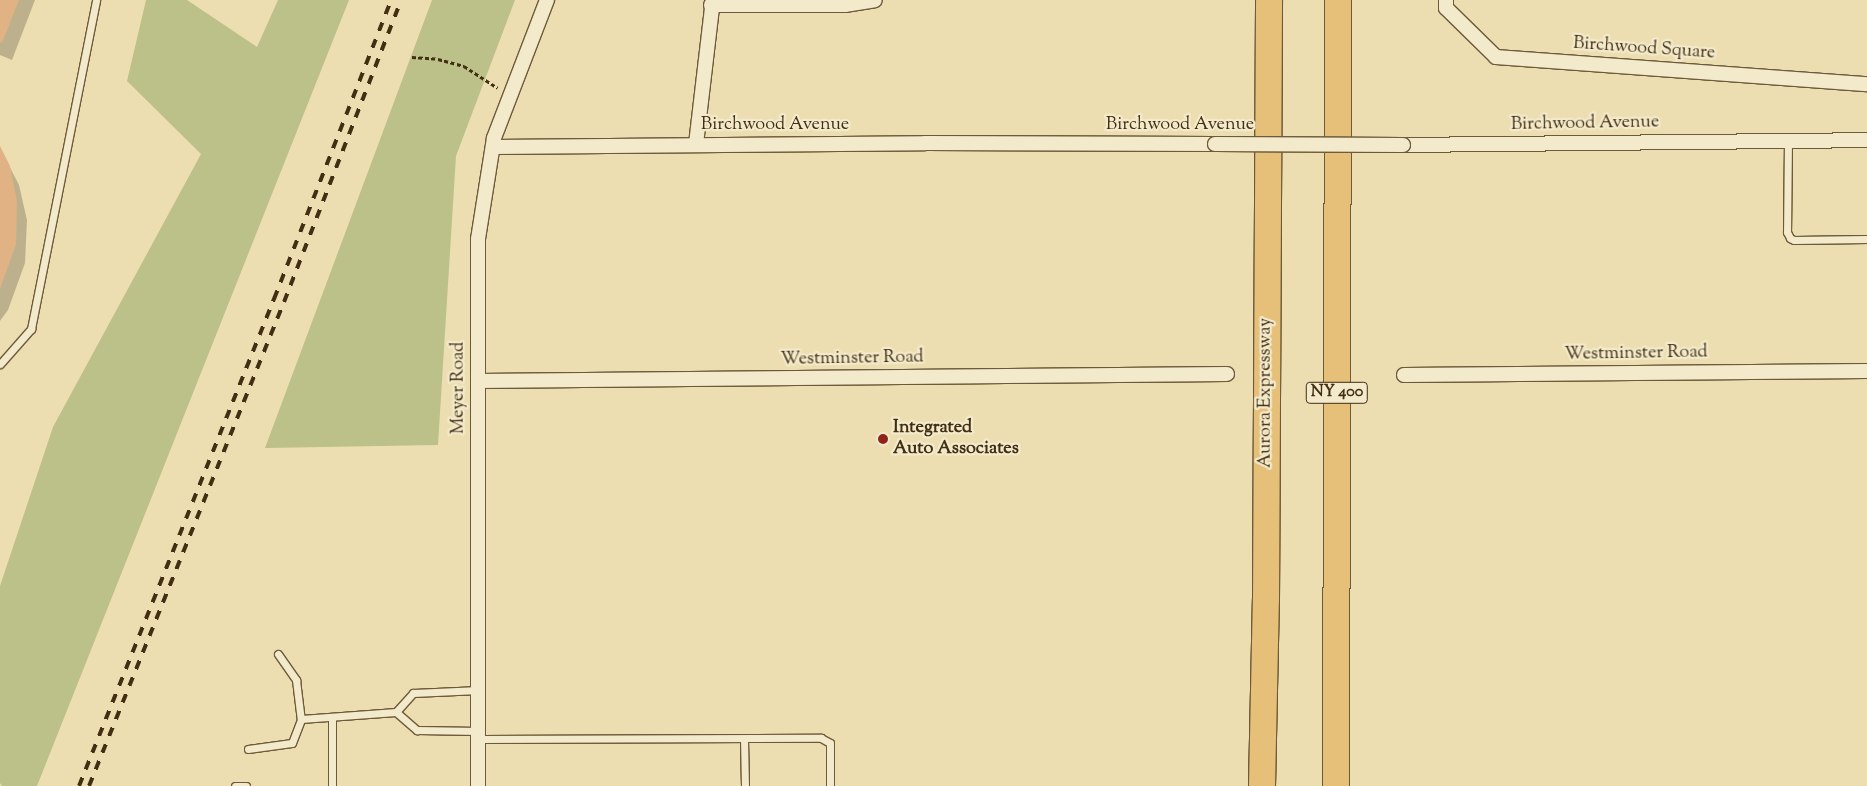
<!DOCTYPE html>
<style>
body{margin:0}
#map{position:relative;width:1867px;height:786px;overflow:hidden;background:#eddeb1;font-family:"Sorts Mill Goudy",serif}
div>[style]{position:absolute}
.green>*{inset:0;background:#bcc089}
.shadow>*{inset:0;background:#0003}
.building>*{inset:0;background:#e0b284}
.path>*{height:2.5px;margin-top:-1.25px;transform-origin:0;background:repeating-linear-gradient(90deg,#422e12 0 4px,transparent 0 6.5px)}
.roads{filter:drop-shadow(1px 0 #6d5a3a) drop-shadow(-1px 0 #6d5a3a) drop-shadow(0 1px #6d5a3a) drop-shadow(0 -1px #6d5a3a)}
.lane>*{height:7px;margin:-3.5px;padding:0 3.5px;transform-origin:3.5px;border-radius:3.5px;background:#f3eacc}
.street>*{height:14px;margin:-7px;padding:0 7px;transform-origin:7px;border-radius:7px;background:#f3eacc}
.highway>*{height:26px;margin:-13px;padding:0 13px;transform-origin:13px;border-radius:13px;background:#e6bf78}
.rail>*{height:4px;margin-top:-2px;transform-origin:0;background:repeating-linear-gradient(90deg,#422e12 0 9px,transparent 0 18px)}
.bridges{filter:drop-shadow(1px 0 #6d5a3a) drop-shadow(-1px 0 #6d5a3a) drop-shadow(0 1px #6d5a3a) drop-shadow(0 -1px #6d5a3a)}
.street-bridge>*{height:14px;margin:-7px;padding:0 7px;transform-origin:7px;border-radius:7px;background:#f3eacc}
.dots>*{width:14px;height:14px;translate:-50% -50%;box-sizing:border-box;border:2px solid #f3eacc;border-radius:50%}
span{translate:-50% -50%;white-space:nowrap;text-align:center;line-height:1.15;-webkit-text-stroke:4.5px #f3eacc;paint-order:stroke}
.shield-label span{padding:1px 4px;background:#f3eacc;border:1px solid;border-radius:4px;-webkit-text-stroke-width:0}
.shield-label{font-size:16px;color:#422e12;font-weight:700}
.street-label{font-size:18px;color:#422e12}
.poi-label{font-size:18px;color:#422e12;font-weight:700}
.left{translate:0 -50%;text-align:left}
</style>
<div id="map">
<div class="green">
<div style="clip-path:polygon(146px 0,187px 0,257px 47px,278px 0,349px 0,37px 786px,2px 786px,0 783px,0 586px,53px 427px,201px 154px,127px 81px)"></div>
<div style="clip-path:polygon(432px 0,515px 0,456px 156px,438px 445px,265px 448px)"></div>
</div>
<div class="shadow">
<div style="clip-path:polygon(0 0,35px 0,12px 60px,0 55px)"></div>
<div style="clip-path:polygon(0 148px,19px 185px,27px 220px,25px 263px,8px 310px,0 321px)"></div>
</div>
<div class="building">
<div style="clip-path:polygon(0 0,19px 0,2px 43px,0 42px)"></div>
<div style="clip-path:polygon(0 146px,10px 166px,17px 201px,16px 244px,0 289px)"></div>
</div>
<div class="path">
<div style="left:412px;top:57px;width:26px;rotate:4deg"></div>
<div style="left:438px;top:59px;width:27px;rotate:15deg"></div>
<div style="left:464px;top:66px;width:40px;rotate:32.9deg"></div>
</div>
<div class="roads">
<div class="lane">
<div style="left:1788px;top:140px;width:92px;rotate:90.6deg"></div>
<div style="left:1787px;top:232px;width:7px;rotate:63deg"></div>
<div style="left:1790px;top:238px;width:4px;rotate:27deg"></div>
<div style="left:1794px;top:240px;width:73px;rotate:-0.8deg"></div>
<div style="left:0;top:364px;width:47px;rotate:-48.5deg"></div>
<div style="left:31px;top:329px;width:335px;rotate:-78.8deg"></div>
<div style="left:278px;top:654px;width:32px;rotate:55deg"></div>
<div style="left:296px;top:680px;width:39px;rotate:83deg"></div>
<div style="left:479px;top:690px;width:66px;rotate:177.4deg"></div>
<div style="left:413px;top:693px;width:25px;rotate:132deg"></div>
<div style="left:396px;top:712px;width:28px;rotate:41deg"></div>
<div style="left:417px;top:730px;width:62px;rotate:0.9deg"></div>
<div style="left:332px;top:718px;width:68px;rotate:90deg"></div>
<div style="left:479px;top:739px;width:342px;rotate:-0.2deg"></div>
<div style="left:821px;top:738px;width:10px;rotate:29deg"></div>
<div style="left:830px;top:743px;width:43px;rotate:90deg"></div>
<div style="left:744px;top:739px;width:47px;rotate:88.8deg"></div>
<div style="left:248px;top:749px;width:44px;rotate:-7.8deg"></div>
<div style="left:292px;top:743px;width:26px;rotate:-69deg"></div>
<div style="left:301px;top:719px;width:95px;rotate:-4.2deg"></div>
<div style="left:235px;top:786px;width:11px"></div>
</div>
<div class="street">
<div style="left:1446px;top:0;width:8px;rotate:90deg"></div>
<div style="left:1446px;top:8px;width:70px;rotate:44.4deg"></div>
<div style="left:1496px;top:57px;width:372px;rotate:4.2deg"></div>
<div style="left:711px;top:5px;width:134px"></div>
<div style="left:845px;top:5px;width:30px;rotate:-9deg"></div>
<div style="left:696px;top:144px;width:145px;rotate:-83.3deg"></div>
<div style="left:1403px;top:145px;width:464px;rotate:-0.6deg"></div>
<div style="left:493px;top:147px;width:432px;rotate:-0.5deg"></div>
<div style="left:925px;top:143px;width:290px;rotate:0.2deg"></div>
<div style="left:1404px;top:375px;width:463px;rotate:-0.5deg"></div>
<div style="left:478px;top:381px;width:749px;rotate:-0.54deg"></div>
<div style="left:478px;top:786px;width:547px;rotate:-90deg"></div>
<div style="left:478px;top:239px;width:102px;rotate:-81deg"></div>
<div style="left:494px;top:138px;width:148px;rotate:-69deg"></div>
</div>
<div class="highway">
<div style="left:1262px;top:786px;width:186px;rotate:-88.8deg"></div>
<div style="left:1266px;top:600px;width:600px;rotate:-89.71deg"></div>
<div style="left:1336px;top:786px;width:786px;rotate:-89.85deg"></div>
</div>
</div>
<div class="rail">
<div style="left:79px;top:786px;width:525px;rotate:-68.18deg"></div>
<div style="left:274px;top:299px;width:321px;rotate:-68.6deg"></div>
<div style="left:89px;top:786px;width:522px;rotate:-68.06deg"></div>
<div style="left:284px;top:302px;width:324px;rotate:-68.8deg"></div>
</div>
<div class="bridges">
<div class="street-bridge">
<div style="left:1215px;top:144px;width:188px;rotate:0.3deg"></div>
</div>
</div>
<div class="dots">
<div style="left:883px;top:439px;background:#8f2418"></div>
</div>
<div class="shield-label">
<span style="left:1337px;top:393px">NY 400</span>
</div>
<div class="street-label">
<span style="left:1644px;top:49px;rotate:4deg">Birchwood Square</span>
<span style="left:1585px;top:124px;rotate:-1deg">Birchwood Avenue</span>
<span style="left:775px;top:125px">Birchwood Avenue</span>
<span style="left:1180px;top:125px">Birchwood Avenue</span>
<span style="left:1636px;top:354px;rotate:-1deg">Westminster Road</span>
<span style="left:852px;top:359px;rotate:-1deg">Westminster Road</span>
<span style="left:459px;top:388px;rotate:-90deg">Meyer Road</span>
<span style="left:1266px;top:393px;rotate:-90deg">Aurora Expressway</span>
</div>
<div class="poi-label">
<span class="left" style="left:893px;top:439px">Integrated<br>Auto Associates</span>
</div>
</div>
